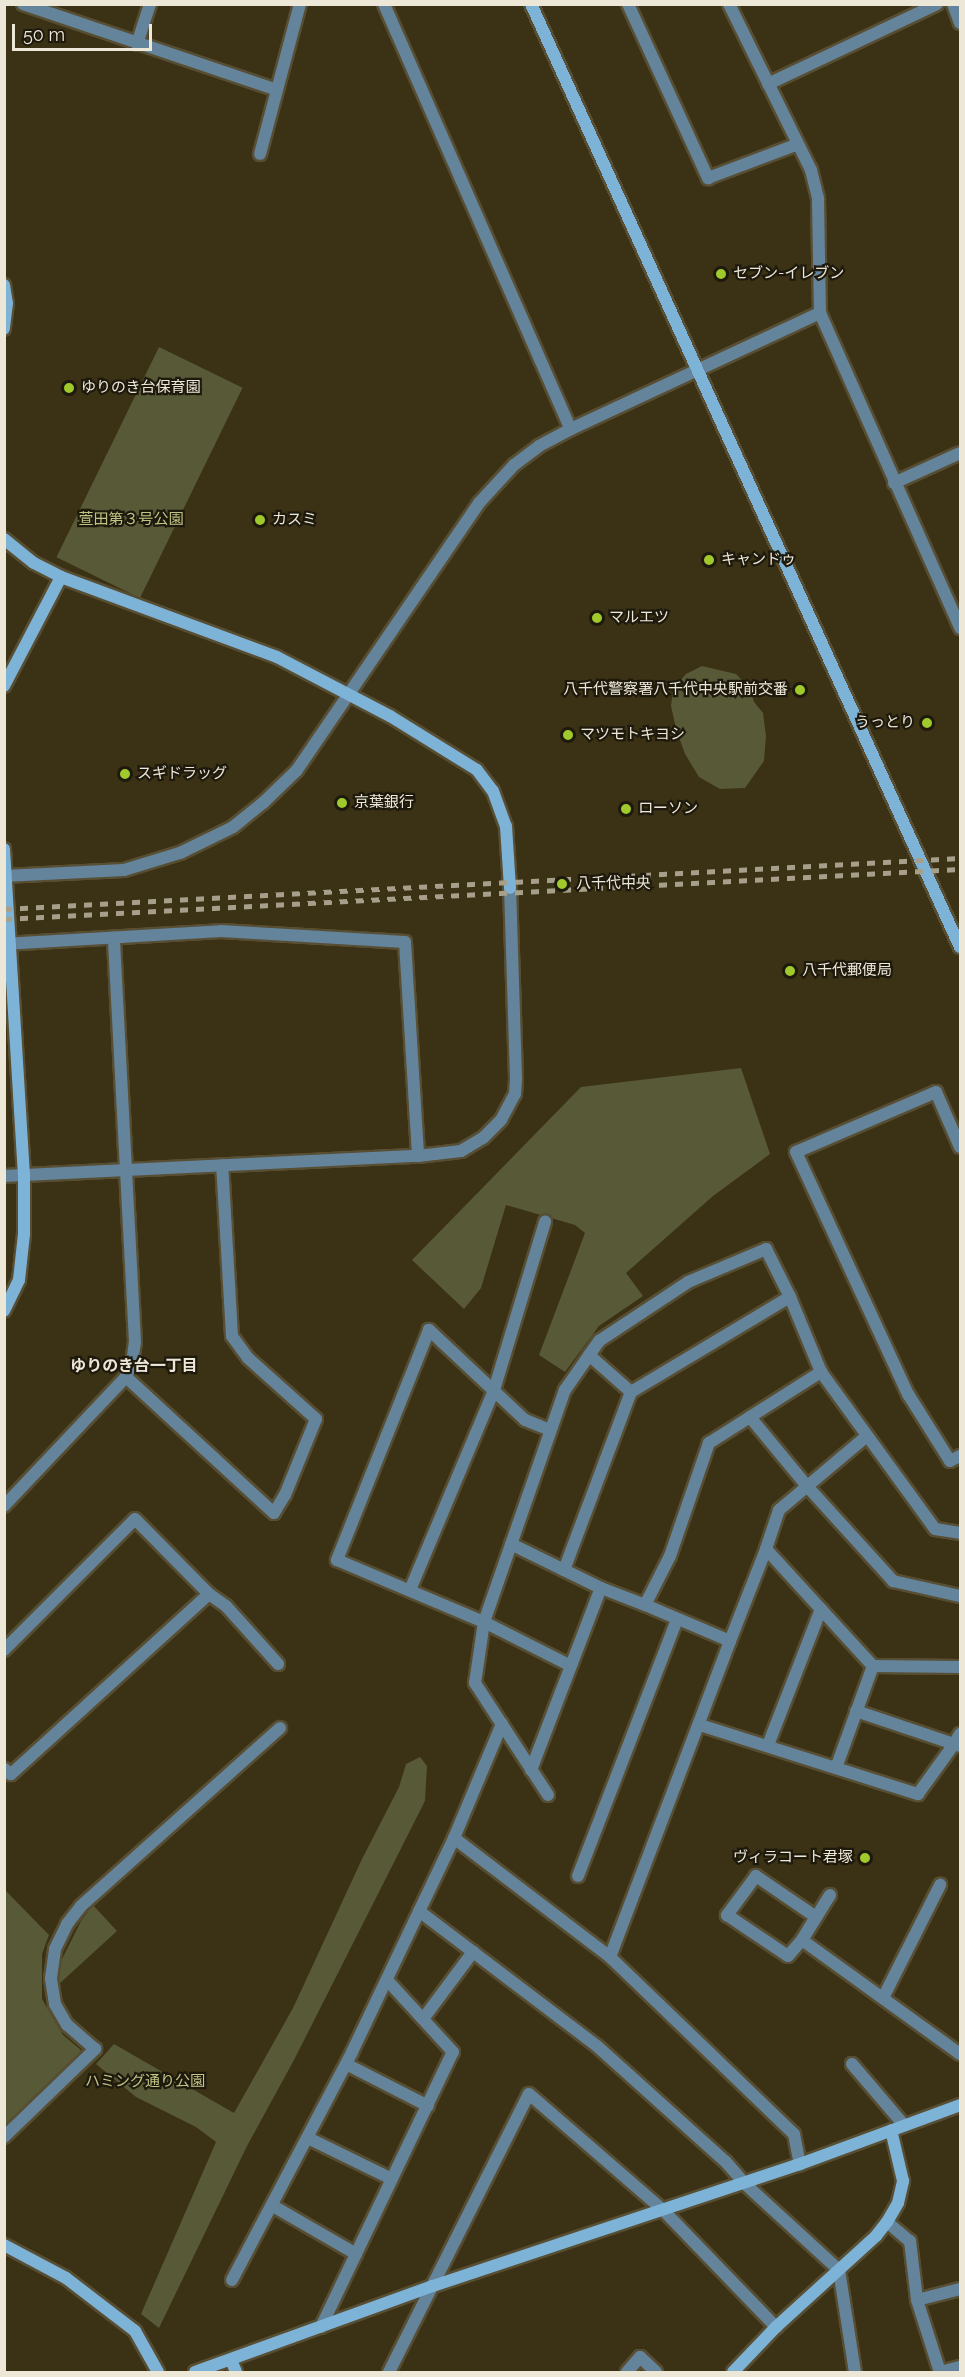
<!DOCTYPE html>
<meta charset="utf-8">
<style>
body{margin:0}
#map{position:relative;width:965px;height:2377px;overflow:hidden;background:#3b3114;font-family:Raleway,"Noto Sans JP",sans-serif}
div>[style]{position:absolute}
.green>*{inset:0;background:#575937;transform-origin:0 0}
.roads{filter:drop-shadow(2px 0 #574e33) drop-shadow(-2px 0 #574e33) drop-shadow(0 2px #574e33) drop-shadow(0 -2px #574e33)}
.street>*{height:12px;margin:-6px;padding:0 6px;transform-origin:6px;border-radius:6px;background:#64849c}
.secondary>*{height:12px;margin:-6px;padding:0 6px;transform-origin:6px;border-radius:6px;background:#7eb3d8}
.rail>*{height:4.5px;margin-top:-2.25px;transform-origin:0;background:repeating-linear-gradient(90deg,#a69f8a 0 8px,transparent 0 16px)}
.dots>*{width:16px;height:16px;translate:-50% -50%;box-sizing:border-box;border:3px solid #1e190d;border-radius:50%}
span{translate:-50% -50%;white-space:nowrap;text-align:center;line-height:1.15;-webkit-text-stroke:4.5px #1e190d;paint-order:stroke}
.poi-label{font-size:15px;color:#ede7d7}
.left{translate:0 -50%;text-align:left}
.right{translate:-100% -50%;text-align:right}
.park-label{font-size:15px;color:#c0c484}
.neighbourhood-label{font-size:16px;color:#ede7d7;font-weight:700}
.frame{position:absolute;inset:0;border:6px solid #ede7d7;pointer-events:none}
.scale{position:absolute;left:12px;top:24px;width:140px;height:27px;box-sizing:border-box;border:3px solid #ede7d7;border-top:0;padding-left:8px;font-size:18px;line-height:21px;white-space:nowrap;color:#ede7d7;-webkit-text-stroke:4px #1e190d;paint-order:stroke}
</style>
<div id="map">
<div class="green">
<div style="left:159px;top:347px;width:93px;height:234px;rotate:26deg"></div>
<div style="clip-path:polygon(702px 666px,736px 674px,750px 688px,754px 702px,763px 713px,766px 736px,764px 761px,745px 788px,720px 789px,699px 777px,685px 754px,676px 729px,671px 706px,673px 689px,686px 674px)"></div>
<div style="clip-path:polygon(741px 1068px,770px 1154px,713px 1196px,626px 1273px,643px 1296px,599px 1326px,565px 1372px,539px 1355px,585px 1233px,575px 1225px,506px 1205px,481px 1288px,464px 1309px,412px 1260px,581px 1087px)"></div>
<div style="clip-path:polygon(420px 1757px,427px 1766px,425px 1801px,294px 2060px,247px 2146px,159px 2328px,141px 2314px,216px 2142px,196px 2127px,136px 2097px,96px 2064px,114px 2044px,234px 2113px,293px 2008px,362px 1859px,399px 1787px,406px 1764px)"></div>
<div style="clip-path:polygon(5px 1890px,49px 1935px,42px 1954px,42px 1999px,63px 2035px,81px 2050px,73px 2062px,5px 2127px)"></div>
<div style="clip-path:polygon(93px 1905px,117px 1931px,59px 1984px,59px 1967px,63px 1957px,81px 1921px)"></div>
</div>
<div class="roads">
<div class="street">
<div style="left:23px;top:4px;width:268px;rotate:18.7deg"></div>
<div style="left:384px;top:4px;width:464px;rotate:66.3deg"></div>
<div style="left:628px;top:4px;width:192px;rotate:65.3deg"></div>
<div style="left:708px;top:178px;width:96px;rotate:-20.7deg"></div>
<div style="left:729px;top:4px;width:185px;rotate:63.7deg"></div>
<div style="left:811px;top:170px;width:30px;rotate:76deg"></div>
<div style="left:818px;top:199px;width:114px;rotate:89deg"></div>
<div style="left:820px;top:313px;width:345px;rotate:66deg"></div>
<div style="left:953px;top:4px;width:20px;rotate:70deg"></div>
<div style="left:137px;top:44px;width:42px;rotate:-72deg"></div>
<div style="left:768px;top:84px;width:187px;rotate:-25.3deg"></div>
<div style="left:260px;top:154px;width:155px;rotate:-75.1deg"></div>
<div style="left:894px;top:483px;width:72px;rotate:-24.4deg"></div>
<div style="left:4px;top:876px;width:120px;rotate:-2.9deg"></div>
<div style="left:124px;top:870px;width:59px;rotate:-16.9deg"></div>
<div style="left:180px;top:853px;width:59px;rotate:-26.1deg"></div>
<div style="left:233px;top:827px;width:38px;rotate:-39deg"></div>
<div style="left:263px;top:803px;width:47px;rotate:-44.1deg"></div>
<div style="left:297px;top:770px;width:323px;rotate:-55.7deg"></div>
<div style="left:479px;top:503px;width:52px;rotate:-47.4deg"></div>
<div style="left:514px;top:465px;width:31px;rotate:-37deg"></div>
<div style="left:539px;top:446px;width:36px;rotate:-28deg"></div>
<div style="left:571px;top:429px;width:275px;rotate:-25deg"></div>
<div style="left:4px;top:944px;width:217px;rotate:-3.4deg"></div>
<div style="left:221px;top:931px;width:184px;rotate:3.4deg"></div>
<div style="left:405px;top:942px;width:214px;rotate:86.5deg"></div>
<div style="left:960px;top:1147px;width:60px;rotate:-113.6deg"></div>
<div style="left:936px;top:1092px;width:152px;rotate:156.8deg"></div>
<div style="left:796px;top:1152px;width:267px;rotate:65.2deg"></div>
<div style="left:908px;top:1394px;width:79px;rotate:57.9deg"></div>
<div style="left:950px;top:1461px;width:11px;rotate:-27deg"></div>
<div style="left:4px;top:1176px;width:414px;rotate:-2.8deg"></div>
<div style="left:418px;top:1156px;width:43px;rotate:-6.6deg"></div>
<div style="left:461px;top:1151px;width:26px;rotate:-31deg"></div>
<div style="left:483px;top:1138px;width:25px;rotate:-45deg"></div>
<div style="left:501px;top:1120px;width:30px;rotate:-62deg"></div>
<div style="left:515px;top:1094px;width:16px;rotate:-86deg"></div>
<div style="left:516px;top:1078px;width:190px;rotate:-91.8deg"></div>
<div style="left:589px;top:1355px;width:56px;rotate:41.4deg"></div>
<div style="left:126px;top:1377px;width:201px;rotate:42.6deg"></div>
<div style="left:274px;top:1513px;width:21px;rotate:-59deg"></div>
<div style="left:285px;top:1495px;width:82px;rotate:-67.8deg"></div>
<div style="left:316px;top:1419px;width:91px;rotate:-138.1deg"></div>
<div style="left:248px;top:1358px;width:27px;rotate:-126deg"></div>
<div style="left:232px;top:1336px;width:171px;rotate:-93.3deg"></div>
<div style="left:750px;top:1417px;width:88px;rotate:50.5deg"></div>
<div style="left:806px;top:1485px;width:130px;rotate:47.8deg"></div>
<div style="left:893px;top:1581px;width:69px;rotate:12.6deg"></div>
<div style="left:550px;top:1430px;width:27px;rotate:-158deg"></div>
<div style="left:525px;top:1420px;width:132px;rotate:-136.8deg"></div>
<div style="left:429px;top:1330px;width:248px;rotate:111.8deg"></div>
<div style="left:337px;top:1560px;width:160px;rotate:22.9deg"></div>
<div style="left:484px;top:1622px;width:97px;rotate:26.8deg"></div>
<div style="left:4px;top:1506px;width:178px;rotate:-46.6deg"></div>
<div style="left:126px;top:1377px;width:15px;rotate:-67deg"></div>
<div style="left:132px;top:1363px;width:21px;rotate:-82deg"></div>
<div style="left:135px;top:1342px;width:405px;rotate:-93deg"></div>
<div style="left:511px;top:1544px;width:100px;rotate:26.1deg"></div>
<div style="left:601px;top:1588px;width:47px;rotate:21.1deg"></div>
<div style="left:766px;top:1549px;width:41px;rotate:-71.6deg"></div>
<div style="left:779px;top:1510px;width:115px;rotate:-40.1deg"></div>
<div style="left:564px;top:1570px;width:190px;rotate:-69.4deg"></div>
<div style="left:631px;top:1392px;width:185px;rotate:-30.9deg"></div>
<div style="left:410px;top:1590px;width:217px;rotate:-67.2deg"></div>
<div style="left:494px;top:1390px;width:176px;rotate:-73.1deg"></div>
<div style="left:209px;top:1594px;width:21px;rotate:35deg"></div>
<div style="left:226px;top:1606px;width:78px;rotate:48.1deg"></div>
<div style="left:730px;top:1641px;width:99px;rotate:-68.6deg"></div>
<div style="left:766px;top:1549px;width:159px;rotate:47.6deg"></div>
<div style="left:873px;top:1666px;width:87px;rotate:0.7deg"></div>
<div style="left:4px;top:1650px;width:185px;rotate:-45deg"></div>
<div style="left:135px;top:1519px;width:105px;rotate:45.4deg"></div>
<div style="left:209px;top:1594px;width:268px;rotate:137.7deg"></div>
<div style="left:11px;top:1774px;width:9px;rotate:-144deg"></div>
<div style="left:856px;top:1711px;width:103px;rotate:18.6deg"></div>
<div style="left:954px;top:1744px;width:12px;rotate:-59deg"></div>
<div style="left:700px;top:1725px;width:229px;rotate:17.6deg"></div>
<div style="left:918px;top:1794px;width:62px;rotate:-54.2deg"></div>
<div style="left:954px;top:1744px;width:6px;rotate:18deg"></div>
<div style="left:768px;top:1745px;width:146px;rotate:-68.7deg"></div>
<div style="left:836px;top:1768px;width:109px;rotate:-70.1deg"></div>
<div style="left:531px;top:1770px;width:195px;rotate:-69deg"></div>
<div style="left:548px;top:1795px;width:134px;rotate:-123.1deg"></div>
<div style="left:475px;top:1683px;width:62px;rotate:-81.6deg"></div>
<div style="left:484px;top:1622px;width:246px;rotate:-70.8deg"></div>
<div style="left:565px;top:1390px;width:60px;rotate:-55.2deg"></div>
<div style="left:599px;top:1341px;width:107px;rotate:-33.5deg"></div>
<div style="left:688px;top:1282px;width:85px;rotate:-22.9deg"></div>
<div style="left:766px;top:1249px;width:54px;rotate:63.4deg"></div>
<div style="left:790px;top:1297px;width:81px;rotate:67.5deg"></div>
<div style="left:821px;top:1372px;width:194px;rotate:54deg"></div>
<div style="left:935px;top:1529px;width:25px;rotate:9deg"></div>
<div style="left:454px;top:1838px;width:124px;rotate:-67.2deg"></div>
<div style="left:578px;top:1876px;width:275px;rotate:-68.9deg"></div>
<div style="left:419px;top:1911px;width:223px;rotate:37.2deg"></div>
<div style="left:597px;top:2046px;width:173px;rotate:42deg"></div>
<div style="left:726px;top:2162px;width:28px;rotate:49deg"></div>
<div style="left:744px;top:2183px;width:129px;rotate:42.5deg"></div>
<div style="left:839px;top:2270px;width:103px;rotate:81.1deg"></div>
<div style="left:802px;top:1940px;width:27px;rotate:-59deg"></div>
<div style="left:816px;top:1917px;width:73px;rotate:-145.7deg"></div>
<div style="left:756px;top:1876px;width:49px;rotate:126.6deg"></div>
<div style="left:727px;top:1915px;width:73px;rotate:33.9deg"></div>
<div style="left:788px;top:1956px;width:21px;rotate:-49deg"></div>
<div style="left:802px;top:1940px;width:53px;rotate:-58.1deg"></div>
<div style="left:802px;top:1940px;width:195px;rotate:35.8deg"></div>
<div style="left:610px;top:1957px;width:338px;rotate:-69.2deg"></div>
<div style="left:730px;top:1641px;width:92px;rotate:-157deg"></div>
<div style="left:645px;top:1605px;width:55px;rotate:-63deg"></div>
<div style="left:670px;top:1556px;width:120px;rotate:-71deg"></div>
<div style="left:709px;top:1443px;width:133px;rotate:-32.4deg"></div>
<div style="left:883px;top:1998px;width:127px;rotate:-63.2deg"></div>
<div style="left:423px;top:2019px;width:84px;rotate:-53.3deg"></div>
<div style="left:346px;top:2064px;width:92px;rotate:27.1deg"></div>
<div style="left:852px;top:2064px;width:80px;rotate:49.6deg"></div>
<div style="left:4px;top:2137px;width:127px;rotate:-44deg"></div>
<div style="left:95px;top:2049px;width:37px;rotate:-139deg"></div>
<div style="left:67px;top:2025px;width:24px;rotate:-120deg"></div>
<div style="left:55px;top:2004px;width:26px;rotate:-99deg"></div>
<div style="left:51px;top:1978px;width:29px;rotate:-82deg"></div>
<div style="left:55px;top:1949px;width:28px;rotate:-64deg"></div>
<div style="left:67px;top:1924px;width:23px;rotate:-52deg"></div>
<div style="left:81px;top:1906px;width:267px;rotate:-41.8deg"></div>
<div style="left:308px;top:2138px;width:93px;rotate:26deg"></div>
<div style="left:273px;top:2206px;width:96px;rotate:30deg"></div>
<div style="left:887px;top:2222px;width:30px;rotate:40deg"></div>
<div style="left:910px;top:2241px;width:59px;rotate:83.2deg"></div>
<div style="left:917px;top:2300px;width:76px;rotate:72.3deg"></div>
<div style="left:232px;top:2280px;width:258px;rotate:-62.2deg"></div>
<div style="left:352px;top:2052px;width:237px;rotate:-64.5deg"></div>
<div style="left:454px;top:1838px;width:196px;rotate:37.3deg"></div>
<div style="left:610px;top:1957px;width:255px;rotate:43.9deg"></div>
<div style="left:794px;top:2134px;width:31px;rotate:79deg"></div>
<div style="left:917px;top:2300px;width:44px;rotate:-14.3deg"></div>
<div style="left:321px;top:2327px;width:305px;rotate:-64.4deg"></div>
<div style="left:453px;top:2052px;width:98px;rotate:-132.5deg"></div>
<div style="left:389px;top:2372px;width:311px;rotate:-63.3deg"></div>
<div style="left:529px;top:2094px;width:177px;rotate:40.9deg"></div>
<div style="left:663px;top:2210px;width:163px;rotate:46deg"></div>
<div style="left:627px;top:2372px;width:20px;rotate:-49deg"></div>
<div style="left:640px;top:2357px;width:22px;rotate:43deg"></div>
<div style="left:940px;top:2372px;width:21px;rotate:-14deg"></div>
</div>
<div class="secondary">
<div style="left:531px;top:4px;width:1036px;rotate:65.54deg"></div>
<div style="left:4px;top:285px;width:18px;rotate:81deg"></div>
<div style="left:7px;top:303px;width:26px;rotate:97deg"></div>
<div style="left:4px;top:539px;width:38px;rotate:39deg"></div>
<div style="left:34px;top:563px;width:30px;rotate:27deg"></div>
<div style="left:61px;top:577px;width:230px;rotate:20.3deg"></div>
<div style="left:277px;top:657px;width:127px;rotate:27.6deg"></div>
<div style="left:390px;top:716px;width:102px;rotate:31.8deg"></div>
<div style="left:477px;top:770px;width:26px;rotate:53deg"></div>
<div style="left:493px;top:791px;width:37px;rotate:70deg"></div>
<div style="left:506px;top:826px;width:62px;rotate:86.3deg"></div>
<div style="left:4px;top:686px;width:123px;rotate:-62.4deg"></div>
<div style="left:4px;top:849px;width:327px;rotate:86.5deg"></div>
<div style="left:24px;top:1175px;width:59px;rotate:90deg"></div>
<div style="left:24px;top:1234px;width:46px;rotate:96.2deg"></div>
<div style="left:19px;top:1280px;width:34px;rotate:116deg"></div>
<div style="left:4px;top:2245px;width:70px;rotate:28deg"></div>
<div style="left:66px;top:2278px;width:87px;rotate:37.5deg"></div>
<div style="left:135px;top:2331px;width:47px;rotate:60.7deg"></div>
<div style="left:231px;top:2360px;width:13px;rotate:67deg"></div>
<div style="left:195px;top:2372px;width:253px;rotate:-19.9deg"></div>
<div style="left:433px;top:2286px;width:387px;rotate:-18.4deg"></div>
<div style="left:800px;top:2164px;width:171px;rotate:-20.2deg"></div>
<div style="left:733px;top:2372px;width:62px;rotate:-46.3deg"></div>
<div style="left:776px;top:2327px;width:135px;rotate:-42.3deg"></div>
<div style="left:876px;top:2236px;width:18px;rotate:-52deg"></div>
<div style="left:887px;top:2222px;width:22px;rotate:-60deg"></div>
<div style="left:898px;top:2203px;width:23px;rotate:-77deg"></div>
<div style="left:903px;top:2181px;width:52px;rotate:-103.2deg"></div>
</div>
</div>
<div class="rail">
<div style="left:4px;top:909px;width:957px;rotate:-3.05deg"></div>
<div style="left:4px;top:919px;width:957px;rotate:-2.99deg"></div>
</div>
<div class="dots">
<div style="left:721px;top:274px;background:#a0c92b"></div>
<div style="left:69px;top:388px;background:#a0c92b"></div>
<div style="left:260px;top:520px;background:#a0c92b"></div>
<div style="left:709px;top:560px;background:#a0c92b"></div>
<div style="left:597px;top:618px;background:#a0c92b"></div>
<div style="left:800px;top:690px;background:#a0c92b"></div>
<div style="left:927px;top:723px;background:#a0c92b"></div>
<div style="left:568px;top:735px;background:#a0c92b"></div>
<div style="left:125px;top:774px;background:#a0c92b"></div>
<div style="left:342px;top:803px;background:#a0c92b"></div>
<div style="left:626px;top:809px;background:#a0c92b"></div>
<div style="left:562px;top:884px;background:#a0c92b"></div>
<div style="left:790px;top:971px;background:#a0c92b"></div>
<div style="left:865px;top:1858px;background:#a0c92b"></div>
</div>
<div class="poi-label">
<span class="left" style="left:733px;top:274px">セブン-イレブン</span>
<span class="left" style="left:81px;top:388px">ゆりのき台保育園</span>
<span class="left" style="left:272px;top:520px">カスミ</span>
<span class="left" style="left:721px;top:560px">キャンドゥ</span>
<span class="left" style="left:609px;top:618px">マルエツ</span>
<span class="right" style="left:788px;top:690px">八千代警察署八千代中央駅前交番</span>
<span class="right" style="left:915px;top:723px">うっとり</span>
<span class="left" style="left:580px;top:735px">マツモトキヨシ</span>
<span class="left" style="left:137px;top:774px">スギドラッグ</span>
<span class="left" style="left:354px;top:803px">京葉銀行</span>
<span class="left" style="left:638px;top:809px">ローソン</span>
<span class="left" style="left:576px;top:884px">八千代中央</span>
<span class="left" style="left:802px;top:971px">八千代郵便局</span>
<span class="right" style="left:853px;top:1858px">ヴィラコート君塚</span>
</div>
<div class="park-label">
<span style="left:131px;top:520px">萱田第３号公園</span>
<span style="left:145px;top:2082px">ハミング通り公園</span>
</div>
<div class="neighbourhood-label">
<span style="left:134px;top:1366px">ゆりのき台一丁目</span>
</div>
<div class="frame"></div>
<div class="scale">50 m</div>
</div>
